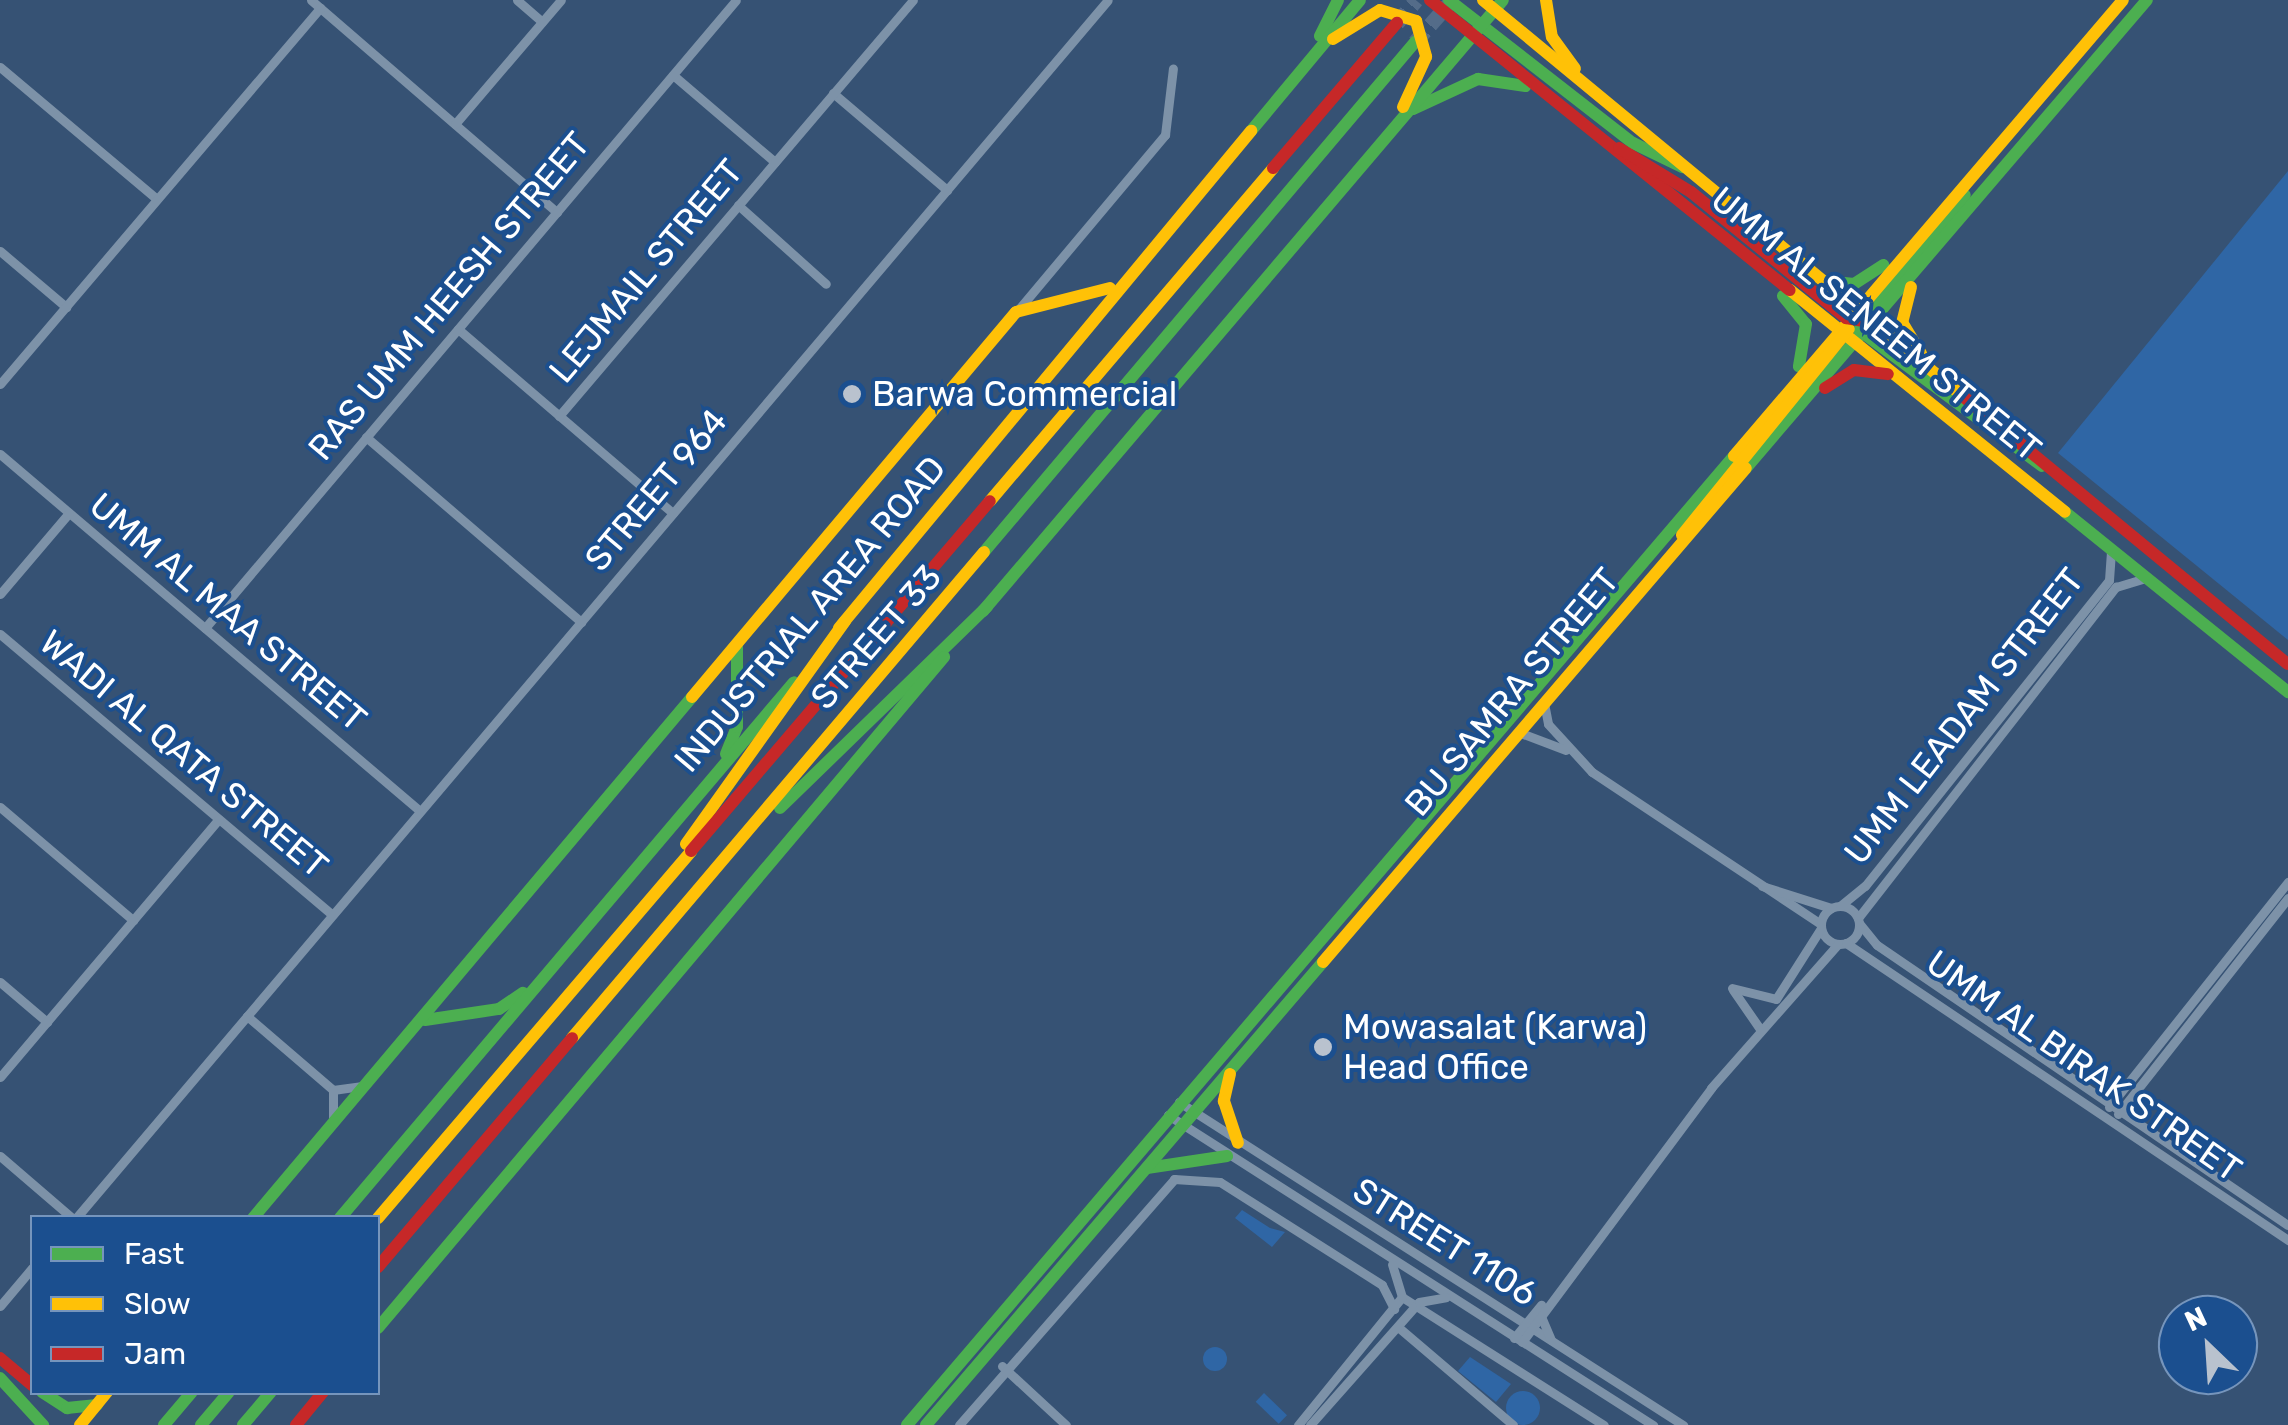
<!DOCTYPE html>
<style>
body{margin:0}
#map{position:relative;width:2288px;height:1425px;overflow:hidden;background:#365274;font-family:Rubik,sans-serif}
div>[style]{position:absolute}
.green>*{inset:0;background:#2f66a5;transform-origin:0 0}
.round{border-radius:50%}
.highway-tunnel>*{height:15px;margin-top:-7.5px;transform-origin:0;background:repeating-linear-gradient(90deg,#546c89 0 15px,transparent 0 23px)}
.street>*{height:9px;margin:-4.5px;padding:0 4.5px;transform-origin:4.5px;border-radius:4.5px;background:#7d92a8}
.street>.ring{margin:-4.5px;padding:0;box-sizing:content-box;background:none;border:9px solid #7d92a8;border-radius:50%}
.fast>*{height:12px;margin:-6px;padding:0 6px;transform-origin:6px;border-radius:6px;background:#4caf50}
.slow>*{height:12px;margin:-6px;padding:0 6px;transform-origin:6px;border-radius:6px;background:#ffc107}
.jam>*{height:12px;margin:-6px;padding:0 6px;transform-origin:6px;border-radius:6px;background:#c62828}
.dots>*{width:28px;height:28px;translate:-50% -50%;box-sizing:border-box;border:5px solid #1b4f8f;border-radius:50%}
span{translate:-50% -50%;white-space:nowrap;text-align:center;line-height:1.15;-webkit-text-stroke:8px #1b4f8f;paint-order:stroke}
.street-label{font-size:35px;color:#fff}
.poi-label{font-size:35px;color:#fff}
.left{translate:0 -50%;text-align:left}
.legend{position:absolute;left:30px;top:1215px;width:350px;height:180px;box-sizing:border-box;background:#1b4f8f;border:2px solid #7695bc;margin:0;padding:12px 18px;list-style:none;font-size:30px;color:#fff}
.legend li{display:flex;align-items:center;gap:20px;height:50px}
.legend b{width:50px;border:2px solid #7695bc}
.north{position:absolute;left:2158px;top:1295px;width:100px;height:100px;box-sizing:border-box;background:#1b4f8f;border:2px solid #7695bc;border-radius:50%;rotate:335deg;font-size:28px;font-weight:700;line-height:40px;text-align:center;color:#fff}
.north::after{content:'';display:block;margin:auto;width:35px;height:45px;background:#b9c2ce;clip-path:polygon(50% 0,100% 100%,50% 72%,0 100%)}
</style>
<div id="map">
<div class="green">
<div style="clip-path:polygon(2288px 171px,2288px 640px,2058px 453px)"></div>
<div style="clip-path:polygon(1242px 1210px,1270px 1228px,1285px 1232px,1272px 1247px,1235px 1218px)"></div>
<div class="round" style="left:1203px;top:1347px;width:24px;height:24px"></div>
<div style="clip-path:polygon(1470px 1357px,1511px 1384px,1496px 1402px,1458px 1371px)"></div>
<div class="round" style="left:1506px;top:1391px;width:34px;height:34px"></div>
<div style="left:1264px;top:1393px;width:32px;height:12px;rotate:44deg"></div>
</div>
<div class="highway-tunnel">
<div style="left:1397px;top:23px;width:30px;rotate:-50deg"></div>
<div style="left:1415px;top:42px;width:56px;rotate:-48.6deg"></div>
</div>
<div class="street">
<div style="left:311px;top:0;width:325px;rotate:40.8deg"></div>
<div style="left:517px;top:0;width:33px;rotate:41deg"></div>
<div style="left:0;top:67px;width:205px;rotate:40.1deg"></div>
<div style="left:673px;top:75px;width:134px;rotate:40.5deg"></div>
<div style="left:833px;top:93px;width:150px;rotate:40.4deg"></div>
<div style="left:455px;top:124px;width:163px;rotate:-49.5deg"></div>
<div style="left:738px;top:205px;width:118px;rotate:41.9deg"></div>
<div style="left:0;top:251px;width:87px;rotate:40.3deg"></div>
<div style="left:1018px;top:310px;width:229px;rotate:-50deg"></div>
<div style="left:1165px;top:135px;width:67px;rotate:-83.2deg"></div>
<div style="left:458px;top:329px;width:283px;rotate:40.6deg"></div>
<div style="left:0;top:384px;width:494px;rotate:-49.6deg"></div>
<div style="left:559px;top:416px;width:546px;rotate:-49.6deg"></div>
<div style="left:366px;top:437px;width:284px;rotate:40.7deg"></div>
<div style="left:0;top:454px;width:551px;rotate:40.36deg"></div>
<div style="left:0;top:594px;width:106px;rotate:-49.6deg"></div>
<div style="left:205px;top:628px;width:822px;rotate:-49.78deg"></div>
<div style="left:0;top:634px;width:435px;rotate:40.2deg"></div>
<div style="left:1544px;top:703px;width:21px;rotate:79deg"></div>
<div style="left:1548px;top:724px;width:65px;rotate:47.5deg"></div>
<div style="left:1592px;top:772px;width:275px;rotate:33.6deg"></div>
<div style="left:1518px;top:732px;width:51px;rotate:20.6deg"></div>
<div style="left:0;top:807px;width:175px;rotate:40.4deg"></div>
<div style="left:1762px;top:886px;width:72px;rotate:17.7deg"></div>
<div class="ring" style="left:1821px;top:906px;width:29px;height:29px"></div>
<div style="left:1840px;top:906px;width:32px;rotate:-39deg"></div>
<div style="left:1865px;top:886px;width:391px;rotate:-51.4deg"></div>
<div style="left:2109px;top:580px;width:30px;rotate:-86deg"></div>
<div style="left:1858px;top:918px;width:420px;rotate:-52.1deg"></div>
<div style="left:2116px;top:587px;width:31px;rotate:-17deg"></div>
<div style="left:1859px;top:923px;width:28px;rotate:51deg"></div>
<div style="left:1877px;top:945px;width:497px;rotate:34.3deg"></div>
<div style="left:1846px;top:943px;width:533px;rotate:33.9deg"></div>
<div style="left:0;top:982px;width:62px;rotate:40.4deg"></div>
<div style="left:1732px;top:988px;width:45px;rotate:14deg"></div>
<div style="left:1776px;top:999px;width:84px;rotate:-57.6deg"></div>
<div style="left:1733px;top:990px;width:47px;rotate:55.3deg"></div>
<div style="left:247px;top:1016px;width:113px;rotate:40.7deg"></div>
<div style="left:333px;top:1090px;width:28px;rotate:-8deg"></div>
<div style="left:0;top:1077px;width:338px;rotate:-49.7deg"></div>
<div style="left:1179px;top:1102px;width:599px;rotate:32.65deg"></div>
<div style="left:2109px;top:1107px;width:288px;rotate:-51.5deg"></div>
<div style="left:2118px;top:1114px;width:275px;rotate:-51.8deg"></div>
<div style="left:1168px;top:1115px;width:576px;rotate:32.59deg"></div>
<div style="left:333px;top:1121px;width:31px;rotate:-90deg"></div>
<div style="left:0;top:1156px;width:95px;rotate:40.7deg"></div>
<div style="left:76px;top:1218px;width:1596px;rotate:-49.73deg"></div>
<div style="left:1402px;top:1297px;width:239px;rotate:32.4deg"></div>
<div style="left:0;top:1306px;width:50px;rotate:-49.9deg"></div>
<div style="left:1540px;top:1314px;width:28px;rotate:67deg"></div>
<div style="left:1398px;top:1327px;width:151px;rotate:40.4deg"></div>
<div style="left:1514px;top:1338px;width:43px;rotate:-50.7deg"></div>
<div style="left:1522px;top:1342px;width:317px;rotate:-53.3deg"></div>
<div style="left:1711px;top:1088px;width:192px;rotate:-48.6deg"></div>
<div style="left:1002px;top:1366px;width:87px;rotate:42.7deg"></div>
<div style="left:959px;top:1425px;width:327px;rotate:-48.8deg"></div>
<div style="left:1174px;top:1179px;width:46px;rotate:3.7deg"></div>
<div style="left:1220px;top:1182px;width:192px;rotate:32.4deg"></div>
<div style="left:1382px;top:1285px;width:27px;rotate:63deg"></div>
<div style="left:1298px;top:1425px;width:165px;rotate:-50.9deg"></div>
<div style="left:1402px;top:1297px;width:34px;rotate:-107deg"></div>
<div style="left:1310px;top:1425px;width:164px;rotate:-48.5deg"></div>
<div style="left:1419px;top:1302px;width:27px;rotate:-10deg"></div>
</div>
<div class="fast">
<div style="left:1449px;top:0;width:233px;rotate:37.9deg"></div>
<div style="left:1633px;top:143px;width:55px;rotate:26.1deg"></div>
<div style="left:1320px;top:36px;width:40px;rotate:-63.4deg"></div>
<div style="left:1413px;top:109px;width:72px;rotate:-24.8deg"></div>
<div style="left:1478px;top:79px;width:48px;rotate:8.5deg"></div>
<div style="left:1251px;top:131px;width:170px;rotate:-50.2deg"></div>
<div style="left:1825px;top:281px;width:29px;rotate:6deg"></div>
<div style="left:1854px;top:284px;width:35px;rotate:-33deg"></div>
<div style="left:1783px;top:296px;width:36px;rotate:51deg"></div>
<div style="left:1806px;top:324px;width:43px;rotate:99.5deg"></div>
<div style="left:1858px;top:321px;width:165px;rotate:-49.7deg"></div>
<div style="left:1859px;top:330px;width:228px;rotate:36.6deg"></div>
<div style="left:1746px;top:468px;width:616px;rotate:-49.41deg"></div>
<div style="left:2065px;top:512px;width:287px;rotate:38.9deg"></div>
<div style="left:984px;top:552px;width:668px;rotate:-49.8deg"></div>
<div style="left:983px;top:611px;width:802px;rotate:-49.6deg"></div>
<div style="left:726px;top:754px;width:29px;rotate:-68deg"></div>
<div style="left:737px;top:727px;width:80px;rotate:-90deg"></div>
<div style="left:780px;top:808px;width:289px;rotate:-44.2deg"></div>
<div style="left:425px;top:1020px;width:75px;rotate:-8.5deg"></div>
<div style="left:499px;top:1009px;width:29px;rotate:-34deg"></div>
<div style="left:1147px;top:1168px;width:81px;rotate:-8.5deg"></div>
<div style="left:253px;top:1218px;width:681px;rotate:-49.88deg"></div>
<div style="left:340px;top:1218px;width:702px;rotate:-49.73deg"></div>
<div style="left:378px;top:1328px;width:878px;rotate:-49.85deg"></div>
<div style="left:0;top:1378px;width:64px;rotate:47.5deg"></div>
<div style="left:42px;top:1392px;width:30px;rotate:33deg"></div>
<div style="left:67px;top:1408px;width:30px;rotate:-6deg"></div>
<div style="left:164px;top:1425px;width:43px;rotate:-49.7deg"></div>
<div style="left:201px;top:1425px;width:43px;rotate:-49.7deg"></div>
<div style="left:243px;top:1425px;width:43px;rotate:-49.7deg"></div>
<div style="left:907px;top:1425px;width:1274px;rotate:-49.52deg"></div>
<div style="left:926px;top:1425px;width:610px;rotate:-49.39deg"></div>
</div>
<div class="slow">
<div style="left:1483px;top:0;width:625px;rotate:39.55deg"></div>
<div style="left:1546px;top:0;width:37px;rotate:81deg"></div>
<div style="left:1552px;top:37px;width:39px;rotate:54deg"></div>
<div style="left:1333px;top:39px;width:55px;rotate:-31.7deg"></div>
<div style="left:1380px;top:10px;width:38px;rotate:17deg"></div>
<div style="left:1416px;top:21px;width:37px;rotate:74deg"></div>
<div style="left:1426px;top:57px;width:55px;rotate:114.7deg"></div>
<div style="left:1911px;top:287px;width:36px;rotate:104deg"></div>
<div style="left:1902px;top:322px;width:37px;rotate:59deg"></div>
<div style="left:1790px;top:290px;width:353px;rotate:38.9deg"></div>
<div style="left:1734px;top:456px;width:599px;rotate:-49.53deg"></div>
<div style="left:990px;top:501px;width:437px;rotate:-49.6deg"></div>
<div style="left:1682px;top:535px;width:265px;rotate:-51deg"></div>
<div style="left:839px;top:628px;width:646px;rotate:-50.34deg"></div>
<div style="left:692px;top:697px;width:503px;rotate:-49.92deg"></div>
<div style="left:1016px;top:312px;width:97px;rotate:-14.3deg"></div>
<div style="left:686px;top:844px;width:274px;rotate:-54.5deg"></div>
<div style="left:1323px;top:962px;width:650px;rotate:-49.43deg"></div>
<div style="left:572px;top:1038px;width:637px;rotate:-49.71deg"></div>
<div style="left:1230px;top:1074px;width:28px;rotate:103deg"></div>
<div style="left:1224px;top:1101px;width:44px;rotate:71.6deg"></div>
<div style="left:378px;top:1218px;width:482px;rotate:-49.5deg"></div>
<div style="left:80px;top:1425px;width:43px;rotate:-50.7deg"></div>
</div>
<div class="jam">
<div style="left:1430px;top:0;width:462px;rotate:38.9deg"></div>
<div style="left:1619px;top:148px;width:84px;rotate:31.4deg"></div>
<div style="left:1691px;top:192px;width:200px;rotate:39.1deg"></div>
<div style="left:1846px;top:318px;width:27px;rotate:10deg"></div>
<div style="left:1273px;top:168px;width:191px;rotate:-49.5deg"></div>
<div style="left:1825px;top:388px;width:34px;rotate:-32deg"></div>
<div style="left:1854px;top:370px;width:34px;rotate:7deg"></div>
<div style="left:1965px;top:398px;width:418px;rotate:39.5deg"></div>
<div style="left:691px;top:851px;width:460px;rotate:-49.5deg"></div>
<div style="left:378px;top:1267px;width:300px;rotate:-49.7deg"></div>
<div style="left:0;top:1358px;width:42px;rotate:40.2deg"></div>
<div style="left:296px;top:1425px;width:43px;rotate:-50.7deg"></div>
</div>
<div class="dots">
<div style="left:852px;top:394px;background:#b9c2ce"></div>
<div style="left:1323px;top:1047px;background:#b9c2ce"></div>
</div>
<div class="street-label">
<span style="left:646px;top:271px;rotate:-50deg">LEJMAIL STREET</span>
<span style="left:449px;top:296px;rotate:-50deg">RAS UMM HEESH STREET</span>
<span style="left:1876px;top:324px;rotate:39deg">UMM AL SENEEM STREET</span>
<span style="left:656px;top:490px;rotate:-50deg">STREET 964</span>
<span style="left:228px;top:612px;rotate:40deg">UMM AL MAA STREET</span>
<span style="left:810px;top:614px;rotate:-50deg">INDUSTRIAL AREA ROAD</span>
<span style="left:876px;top:637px;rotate:-49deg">STREET 33</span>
<span style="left:1512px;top:692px;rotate:-50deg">BU SAMRA STREET</span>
<span style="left:1964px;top:716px;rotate:-52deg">UMM LEADAM STREET</span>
<span style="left:184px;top:754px;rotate:40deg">WADI AL QATA STREET</span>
<span style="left:2084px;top:1066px;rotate:35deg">UMM AL BIRAK STREET</span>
<span style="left:1445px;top:1242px;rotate:32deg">STREET 1106</span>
</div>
<div class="poi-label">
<span class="left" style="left:872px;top:394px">Barwa Commercial</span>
<span class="left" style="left:1343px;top:1047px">Mowasalat (Karwa)<br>Head Office</span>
</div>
<ul class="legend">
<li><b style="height:12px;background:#4caf50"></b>Fast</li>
<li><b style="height:12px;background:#ffc107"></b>Slow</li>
<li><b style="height:12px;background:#c62828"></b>Jam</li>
</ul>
<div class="north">N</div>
</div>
